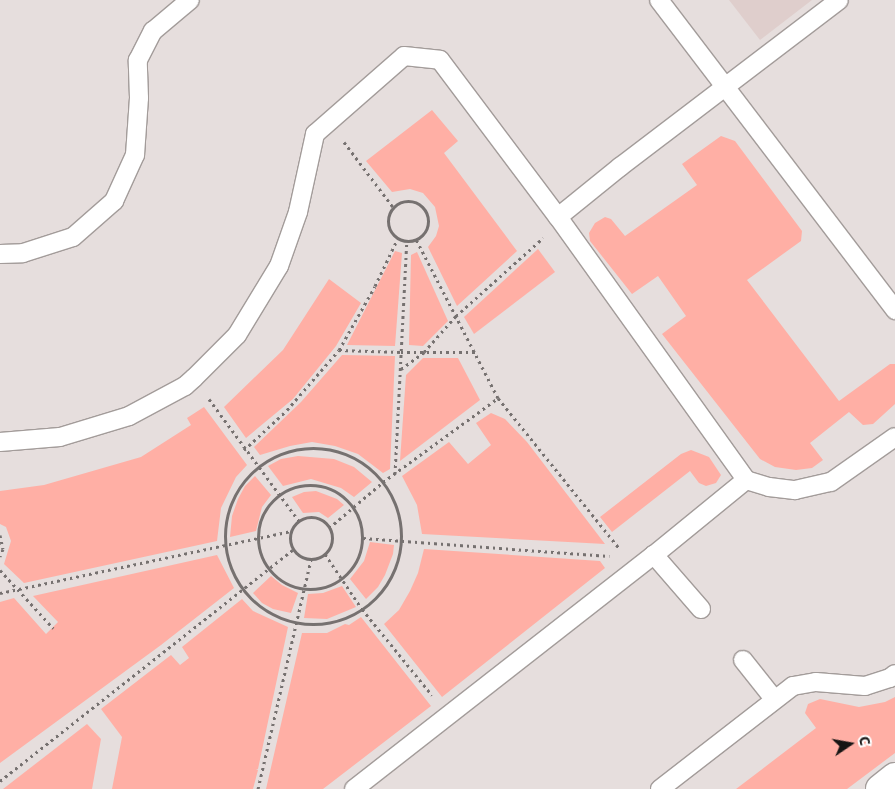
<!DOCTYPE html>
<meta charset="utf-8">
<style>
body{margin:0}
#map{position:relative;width:895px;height:789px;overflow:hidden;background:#e6dedd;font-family:"Noto Sans",sans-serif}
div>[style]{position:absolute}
.built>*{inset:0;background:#dfcecc}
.green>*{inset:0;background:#ffafa5}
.path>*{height:3px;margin-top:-1.5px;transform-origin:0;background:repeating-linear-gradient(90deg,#767170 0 2.5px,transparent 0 6.5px)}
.path>.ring{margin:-1.5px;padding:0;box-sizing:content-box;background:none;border:3px solid #767170;border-radius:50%}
.roads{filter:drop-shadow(1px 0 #a39c9a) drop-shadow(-1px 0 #a39c9a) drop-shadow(0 1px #a39c9a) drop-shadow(0 -1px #a39c9a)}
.service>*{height:18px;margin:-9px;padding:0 9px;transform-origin:9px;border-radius:9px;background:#fff}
.minor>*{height:28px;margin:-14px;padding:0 14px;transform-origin:14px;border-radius:14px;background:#fff}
span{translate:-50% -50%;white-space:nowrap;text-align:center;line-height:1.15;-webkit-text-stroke:4px #fff;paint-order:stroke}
.north{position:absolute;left:825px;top:719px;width:50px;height:50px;-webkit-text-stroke:4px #fff;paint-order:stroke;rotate:78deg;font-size:14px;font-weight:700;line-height:20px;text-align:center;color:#171514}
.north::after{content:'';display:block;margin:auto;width:18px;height:22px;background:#171514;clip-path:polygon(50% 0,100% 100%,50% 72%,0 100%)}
</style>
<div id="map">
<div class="built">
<div style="clip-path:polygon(729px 0,812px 0,760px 40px)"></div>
</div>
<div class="green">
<div style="clip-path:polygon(432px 110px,458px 141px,444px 153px,517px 251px,457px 306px,428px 247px,436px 236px,439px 226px,435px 207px,423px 193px,410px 189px,392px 192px,366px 161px)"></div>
<div style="clip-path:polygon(721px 136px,735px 141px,802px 231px,801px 241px,747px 280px,839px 401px,890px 364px,895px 364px,895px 404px,873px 424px,863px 425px,849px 412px,810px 443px,823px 460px,812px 468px,796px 470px,775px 467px,760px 459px,662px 334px,686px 316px,658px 276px,632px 294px,590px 241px,589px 233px,595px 223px,605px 217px,611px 219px,625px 236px,697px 185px,682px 164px)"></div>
<div style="clip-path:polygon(538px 249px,555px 272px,474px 334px,464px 317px)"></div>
<div style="clip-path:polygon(395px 251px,402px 253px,395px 346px,347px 345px)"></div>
<div style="clip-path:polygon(417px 252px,448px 321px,423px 346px,409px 345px,411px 255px)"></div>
<div style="clip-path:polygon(329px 279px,361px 303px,336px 346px,293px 399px,246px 438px,224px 407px,283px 350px)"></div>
<div style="clip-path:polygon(342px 355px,395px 356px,390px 469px,383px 473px,358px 454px,335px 446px,312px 442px,290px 446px,260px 455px,254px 447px,301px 402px)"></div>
<div style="clip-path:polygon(423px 358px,458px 358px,480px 400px,400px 461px,406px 375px)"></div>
<div style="clip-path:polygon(204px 407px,247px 465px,236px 477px,221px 508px,217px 541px,24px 583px,4px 564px,11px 541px,6px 527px,0 524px,0 491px,44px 485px,141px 457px,191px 425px,187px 418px)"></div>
<div style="clip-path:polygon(491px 413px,505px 419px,527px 442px,605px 544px,422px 534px,417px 505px,402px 476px,449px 442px,468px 464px,491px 445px,476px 423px)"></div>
<div style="clip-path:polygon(691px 450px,709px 457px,721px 475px,716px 483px,706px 486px,699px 483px,690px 471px,612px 532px,600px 517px,681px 454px)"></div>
<div style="clip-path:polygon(298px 456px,334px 459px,354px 467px,372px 482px,354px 497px,341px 488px,311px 479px,283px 486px,268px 466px,281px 459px)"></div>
<div style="clip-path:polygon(255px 476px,271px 495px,262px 507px,256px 531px,230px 537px,232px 516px,238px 499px,245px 486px)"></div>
<div style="clip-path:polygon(316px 491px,337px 499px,344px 505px,328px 518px,319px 512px,303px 513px,292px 497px,304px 492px)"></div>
<div style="clip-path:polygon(370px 542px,394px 545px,393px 554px,385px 575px,378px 587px,366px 599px,350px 579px,364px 561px)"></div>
<div style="clip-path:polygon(424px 549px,600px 561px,605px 568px,442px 697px,384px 624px,399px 610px,410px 591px,418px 573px)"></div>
<div style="clip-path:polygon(217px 555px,234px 588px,161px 645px,0 763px,0 602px,14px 598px,46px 634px,58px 622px,33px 596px)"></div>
<div style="clip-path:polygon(271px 576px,282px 585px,298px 593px,291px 613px,273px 609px,262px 603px,253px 593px)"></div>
<div style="clip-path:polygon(342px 586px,356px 607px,327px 619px,304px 618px,308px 594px,323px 593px)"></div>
<div style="clip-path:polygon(242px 599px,253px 611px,288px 627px,258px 769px,256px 769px,258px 770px,253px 789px,112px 789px,122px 737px,101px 709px,171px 655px,180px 665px,189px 658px,182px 647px)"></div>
<div style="clip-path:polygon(361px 617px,431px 706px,323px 789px,266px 789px,302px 633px,327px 633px,345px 624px,349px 625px)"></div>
<div style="clip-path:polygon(895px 697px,895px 753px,847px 789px,736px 789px,816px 728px,805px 713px,808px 704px,820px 699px,859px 707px,885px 702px)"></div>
<div style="clip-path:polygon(87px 724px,101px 739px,92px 789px,3px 789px)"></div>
</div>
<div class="path">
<div style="left:344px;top:142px;width:81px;rotate:53deg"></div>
<div class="ring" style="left:388px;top:201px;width:37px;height:37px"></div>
<div style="left:339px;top:350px;width:62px;rotate:1.8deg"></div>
<div style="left:401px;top:352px;width:74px"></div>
<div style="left:401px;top:369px;width:29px;rotate:-36deg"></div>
<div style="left:424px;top:352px;width:48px;rotate:-48.4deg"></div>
<div style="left:456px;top:316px;width:117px;rotate:-41.9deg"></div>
<div style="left:498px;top:398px;width:194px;rotate:51.1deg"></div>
<div style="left:209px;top:399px;width:152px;rotate:53.6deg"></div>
<div class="ring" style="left:225px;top:448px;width:173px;height:173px"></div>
<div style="left:244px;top:450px;width:59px;rotate:-42.9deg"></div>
<div style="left:287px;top:410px;width:79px;rotate:-49.1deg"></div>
<div style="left:339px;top:350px;width:73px;rotate:-60.6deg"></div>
<div style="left:375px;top:286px;width:53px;rotate:-64.4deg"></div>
<div style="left:395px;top:474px;width:233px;rotate:-87.1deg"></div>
<div class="ring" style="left:258px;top:485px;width:101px;height:101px"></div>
<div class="ring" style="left:290px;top:517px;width:39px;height:39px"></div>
<div style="left:329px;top:528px;width:71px;rotate:-40.4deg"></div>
<div style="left:383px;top:482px;width:142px;rotate:-36.1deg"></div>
<div style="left:498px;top:398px;width:179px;rotate:-117.3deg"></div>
<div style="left:0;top:535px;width:14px;rotate:78deg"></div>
<div style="left:3px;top:549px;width:8px;rotate:113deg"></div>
<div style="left:363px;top:538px;width:247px;rotate:4.2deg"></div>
<div style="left:325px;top:554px;width:66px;rotate:56.1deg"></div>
<div style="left:362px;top:609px;width:111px;rotate:50.9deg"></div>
<div style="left:0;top:570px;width:79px;rotate:47.6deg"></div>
<div style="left:0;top:593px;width:299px;rotate:-12deg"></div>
<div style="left:0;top:781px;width:373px;rotate:-38.3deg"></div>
<div style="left:258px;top:789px;width:236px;rotate:-77deg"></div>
</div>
<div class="roads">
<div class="service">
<div style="left:659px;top:0;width:390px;rotate:52.7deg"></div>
<div style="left:558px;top:217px;width:80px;rotate:-38.9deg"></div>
<div style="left:620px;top:167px;width:275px;rotate:-37.3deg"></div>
<div style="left:0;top:254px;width:23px;rotate:-2deg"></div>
<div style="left:23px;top:253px;width:52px;rotate:-17.7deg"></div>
<div style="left:73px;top:237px;width:55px;rotate:-41.3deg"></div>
<div style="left:114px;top:201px;width:51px;rotate:-65.5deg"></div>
<div style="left:135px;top:155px;width:57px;rotate:-86deg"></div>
<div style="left:139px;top:98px;width:38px;rotate:-92deg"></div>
<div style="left:138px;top:60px;width:33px;rotate:-63deg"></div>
<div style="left:153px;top:31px;width:48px;rotate:-40deg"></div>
<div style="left:0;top:442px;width:60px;rotate:-4.8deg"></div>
<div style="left:60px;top:437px;width:72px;rotate:-16.9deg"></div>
<div style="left:129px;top:416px;width:64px;rotate:-28.2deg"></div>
<div style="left:185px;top:386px;width:12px;rotate:-42deg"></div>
<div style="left:194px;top:378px;width:61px;rotate:-45deg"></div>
<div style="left:237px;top:335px;width:81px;rotate:-58.7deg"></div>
<div style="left:279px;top:266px;width:57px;rotate:-70.6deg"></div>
<div style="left:298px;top:212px;width:80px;rotate:-77.7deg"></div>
<div style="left:315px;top:134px;width:118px;rotate:-41.2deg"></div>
<div style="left:404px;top:56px;width:36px;rotate:6deg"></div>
<div style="left:440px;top:60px;width:196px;rotate:53.1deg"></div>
<div style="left:558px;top:217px;width:323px;rotate:54.4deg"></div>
<div style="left:746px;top:480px;width:24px;rotate:17deg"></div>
<div style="left:769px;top:487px;width:26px;rotate:7deg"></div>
<div style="left:795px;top:490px;width:37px;rotate:-13deg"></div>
<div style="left:831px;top:482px;width:78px;rotate:-35.1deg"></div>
<div style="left:701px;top:609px;width:72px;rotate:-131deg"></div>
<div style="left:654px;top:555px;width:119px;rotate:-39.2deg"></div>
<div style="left:743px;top:660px;width:50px;rotate:51.5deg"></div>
<div style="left:354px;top:789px;width:380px;rotate:-38deg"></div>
<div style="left:660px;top:789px;width:168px;rotate:-37.8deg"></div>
<div style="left:793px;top:686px;width:23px;rotate:-10deg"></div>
<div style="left:816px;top:682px;width:49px;rotate:4.7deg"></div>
<div style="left:865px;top:686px;width:26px;rotate:-18deg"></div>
<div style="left:890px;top:678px;width:6px;rotate:-39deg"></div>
</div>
<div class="minor">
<div style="left:880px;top:789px;width:19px;rotate:-39deg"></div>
</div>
</div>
<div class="north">С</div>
</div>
